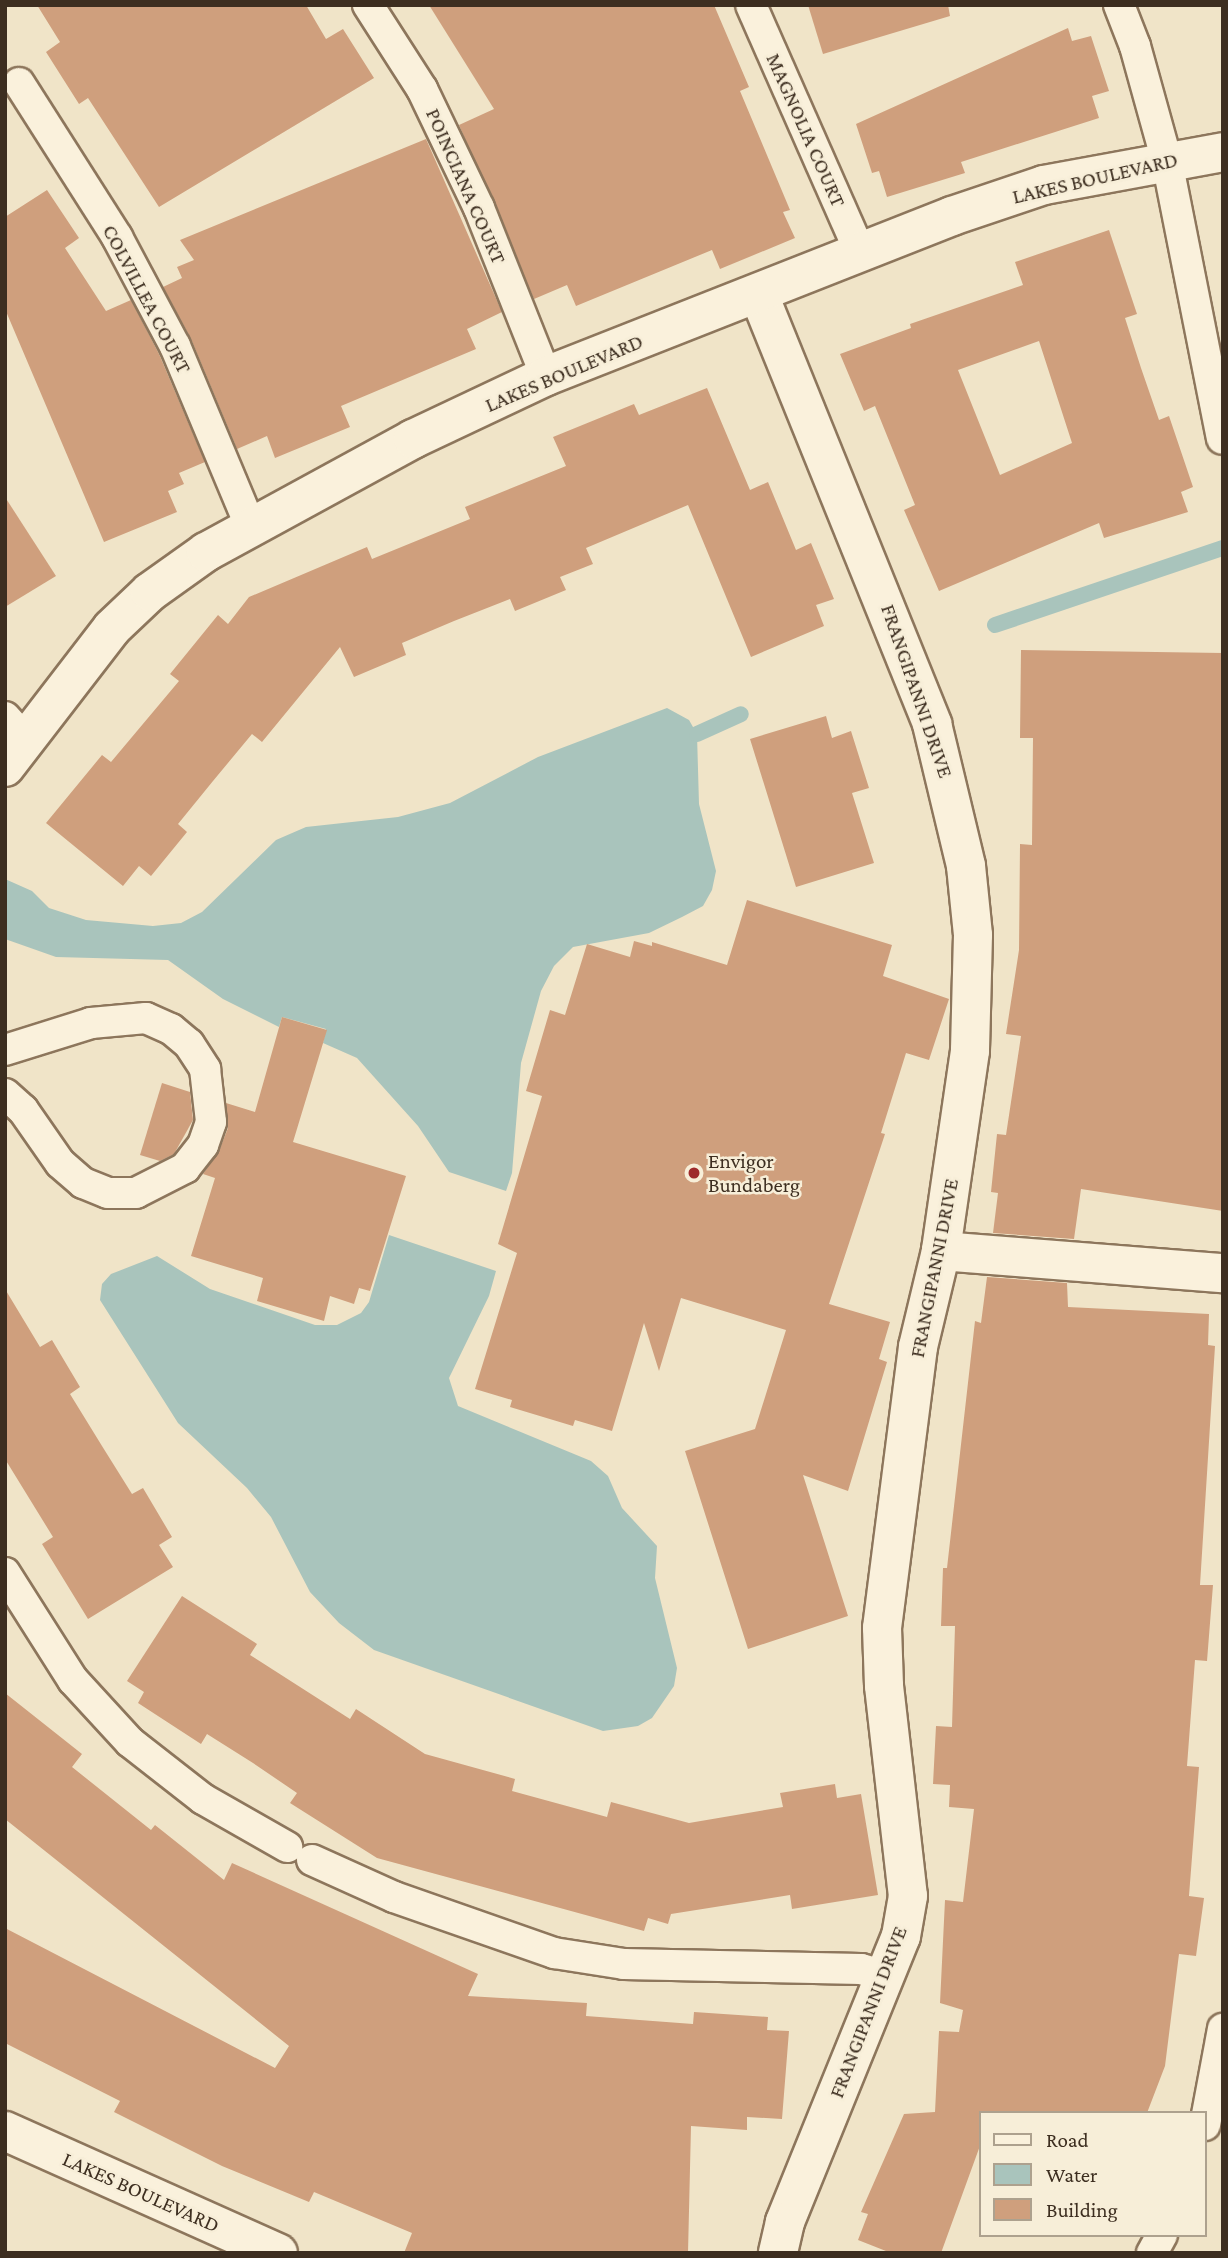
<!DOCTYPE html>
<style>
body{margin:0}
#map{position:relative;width:1228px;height:2258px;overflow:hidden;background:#f0e4c8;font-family:"Crimson Pro",serif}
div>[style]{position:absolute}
.water>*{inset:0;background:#a9c4bc}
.stream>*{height:16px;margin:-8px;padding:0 8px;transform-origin:8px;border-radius:8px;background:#a9c4bc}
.building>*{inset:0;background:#cf9f7d}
.roads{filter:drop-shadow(2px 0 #8d765c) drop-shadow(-2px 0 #8d765c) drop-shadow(0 2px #8d765c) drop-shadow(0 -2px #8d765c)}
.service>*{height:30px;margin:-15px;padding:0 15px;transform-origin:15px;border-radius:15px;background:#faf1dc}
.minor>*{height:38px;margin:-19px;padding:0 19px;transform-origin:19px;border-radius:19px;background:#faf1dc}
.dots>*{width:19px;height:19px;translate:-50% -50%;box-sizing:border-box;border:4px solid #f7eed8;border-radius:50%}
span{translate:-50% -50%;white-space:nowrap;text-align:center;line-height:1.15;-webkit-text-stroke:5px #f7eed8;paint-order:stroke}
.street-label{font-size:21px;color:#3d2e20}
.poi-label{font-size:21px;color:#3d2e20}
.left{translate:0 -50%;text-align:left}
.frame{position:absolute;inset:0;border:7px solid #3d2e20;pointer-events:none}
.legend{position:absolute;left:979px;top:2111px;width:228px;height:126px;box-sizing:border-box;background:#f7eed8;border:2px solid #ada18e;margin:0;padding:9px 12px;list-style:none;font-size:21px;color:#3d2e20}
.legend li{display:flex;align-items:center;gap:14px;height:35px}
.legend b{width:35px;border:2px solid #ada18e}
</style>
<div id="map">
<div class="water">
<div style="clip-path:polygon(667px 708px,689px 720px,697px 734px,699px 804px,716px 871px,712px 890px,703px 906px,682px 917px,649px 933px,573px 947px,554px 966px,541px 991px,521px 1063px,512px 1173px,506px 1191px,449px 1172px,418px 1126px,357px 1058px,323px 1043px,326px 1029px,282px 1017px,279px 1027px,223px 999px,168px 960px,56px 957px,5px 939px,5px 879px,32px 891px,49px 908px,86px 920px,153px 926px,181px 923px,202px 912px,276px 840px,306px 827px,398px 817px,450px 803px,538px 757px)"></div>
<div style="clip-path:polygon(389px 1235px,496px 1271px,489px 1296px,449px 1378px,458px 1406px,591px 1461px,608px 1476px,622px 1508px,657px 1546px,655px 1578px,677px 1668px,674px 1686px,652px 1718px,638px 1726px,603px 1731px,374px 1650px,339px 1623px,310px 1592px,271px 1517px,247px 1488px,178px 1423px,100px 1300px,102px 1284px,111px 1274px,157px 1256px,210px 1289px,315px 1325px,337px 1325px,361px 1313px,369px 1302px)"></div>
</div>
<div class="stream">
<div style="left:995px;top:625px;width:241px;rotate:-18.7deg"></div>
<div style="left:697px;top:734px;width:48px;rotate:-24.4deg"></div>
</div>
<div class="building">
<div style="clip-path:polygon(37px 5px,306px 5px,326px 39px,343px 29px,374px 78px,159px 207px,88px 98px,79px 104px,46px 52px,60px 42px)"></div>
<div style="clip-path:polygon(429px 5px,714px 5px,749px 87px,740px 91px,790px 210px,783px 212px,795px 238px,720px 269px,712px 250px,576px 306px,567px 285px,534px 299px,459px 125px,494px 109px)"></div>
<div style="clip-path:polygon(808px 5px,948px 5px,950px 16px,823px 54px)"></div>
<div style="clip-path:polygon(1068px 28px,1072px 41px,1091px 36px,1109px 91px,1092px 96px,1099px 118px,961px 162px,965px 173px,887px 197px,879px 171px,872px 173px,856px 124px)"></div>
<div style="clip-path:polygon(426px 139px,502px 312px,467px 329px,476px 349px,341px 406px,350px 427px,275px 458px,267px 436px,237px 449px,191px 339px,163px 287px,182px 278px,177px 267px,194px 260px,180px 240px)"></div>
<div style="clip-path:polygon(47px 190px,79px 238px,65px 248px,106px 311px,131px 300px,159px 354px,205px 462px,179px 473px,184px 484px,168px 491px,177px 512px,104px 542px,5px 309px,5px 217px)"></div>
<div style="clip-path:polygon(evenodd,1109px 230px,1137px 314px,1125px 318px,1141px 368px,1159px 420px,1169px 416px,1193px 487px,1181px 492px,1188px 512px,1104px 538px,1099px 523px,939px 591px,904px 510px,915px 505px,875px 406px,864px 411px,840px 354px,911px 328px,910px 324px,1023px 285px,1015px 262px,1109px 230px,1039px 341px,1072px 443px,1000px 475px,958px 370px,1039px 341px)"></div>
<div style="clip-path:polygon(707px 388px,750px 490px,768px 482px,796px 550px,811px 543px,834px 599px,816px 605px,824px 626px,751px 657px,688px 505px,586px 548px,593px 564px,560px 577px,566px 590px,515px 611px,510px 599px,454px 621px,402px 643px,406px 655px,354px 677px,340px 647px,262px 742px,252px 734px,213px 781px,178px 824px,187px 832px,151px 876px,139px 866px,123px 886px,46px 823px,102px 755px,111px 762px,179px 681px,170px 674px,218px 615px,228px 624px,249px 597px,367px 547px,372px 559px,470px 519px,465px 507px,566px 466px,553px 437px,634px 404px,639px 415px)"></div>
<div style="clip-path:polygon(5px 497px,56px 576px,5px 607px)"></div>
<div style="clip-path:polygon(1021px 650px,1223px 653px,1223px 1211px,1081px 1189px,1074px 1239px,993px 1233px,998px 1193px,991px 1192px,997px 1134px,1006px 1135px,1021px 1036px,1006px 1034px,1019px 950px,1020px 844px,1032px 845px,1033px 738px,1020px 738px)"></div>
<div style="clip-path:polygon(826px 716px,832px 738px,851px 731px,869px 788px,852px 793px,874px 863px,796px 887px,750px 739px)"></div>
<div style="clip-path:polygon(747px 900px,892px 945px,883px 976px,949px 999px,929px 1060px,906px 1053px,881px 1133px,885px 1134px,829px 1304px,890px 1322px,879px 1359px,887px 1362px,848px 1491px,803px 1475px,848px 1616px,748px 1649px,685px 1451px,755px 1429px,786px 1330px,681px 1298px,659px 1371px,644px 1323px,612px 1431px,575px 1420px,573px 1426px,510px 1407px,512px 1400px,475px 1389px,517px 1253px,498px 1244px,542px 1096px,526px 1091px,550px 1010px,565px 1015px,587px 944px,630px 957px,634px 941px,652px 946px,652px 942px,727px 965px)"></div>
<div style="clip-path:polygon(282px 1017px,327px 1030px,293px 1142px,406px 1176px,370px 1291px,359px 1288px,354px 1304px,330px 1296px,324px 1321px,257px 1301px,263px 1278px,191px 1256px,215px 1178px,203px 1174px,219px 1151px,228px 1128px,226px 1103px,255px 1112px)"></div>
<div style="clip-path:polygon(162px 1083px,190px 1092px,193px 1120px,174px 1154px,160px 1161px,140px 1155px)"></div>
<div style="clip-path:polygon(987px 1277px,1067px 1283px,1068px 1307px,1209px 1314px,1208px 1345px,1215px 1346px,1200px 1585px,1213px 1585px,1207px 1661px,1195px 1660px,1187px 1766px,1199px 1767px,1189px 1896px,1204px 1898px,1196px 1956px,1179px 1954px,1165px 2066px,1147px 2113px,981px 2113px,981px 2143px,941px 2253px,891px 2253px,858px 2240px,868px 2214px,861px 2212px,904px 2114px,935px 2112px,939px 2031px,959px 2032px,963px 2010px,940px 2003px,945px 1900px,963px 1902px,974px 1809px,949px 1807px,950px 1785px,933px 1784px,936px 1726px,952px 1727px,955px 1626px,941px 1626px,943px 1568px,947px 1568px,975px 1321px,981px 1323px)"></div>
<div style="clip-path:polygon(5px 1289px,40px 1347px,52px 1340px,80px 1387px,70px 1394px,102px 1446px,132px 1494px,143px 1488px,172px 1537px,159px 1545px,173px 1567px,88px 1619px,42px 1544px,53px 1537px,5px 1459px)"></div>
<div style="clip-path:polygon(182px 1596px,257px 1644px,250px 1655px,350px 1719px,356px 1709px,425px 1754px,515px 1779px,512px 1791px,607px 1817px,611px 1802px,689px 1823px,783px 1807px,780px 1793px,835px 1784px,837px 1798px,861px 1794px,878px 1895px,792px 1909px,790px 1895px,671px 1914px,668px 1924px,648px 1918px,644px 1931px,377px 1858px,290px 1803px,297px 1793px,253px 1763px,207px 1734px,201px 1744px,138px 1703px,144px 1692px,127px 1681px)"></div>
<div style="clip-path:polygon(5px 1693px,82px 1754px,72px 1767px,151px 1830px,155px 1825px,224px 1880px,232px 1863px,478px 1974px,468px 1996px,587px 2003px,586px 2016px,693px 2024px,694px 2012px,768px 2017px,767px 2030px,789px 2031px,782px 2119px,747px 2117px,747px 2130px,691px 2126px,688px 2253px,404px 2253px,412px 2233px,314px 2192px,309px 2202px,222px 2166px,114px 2112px,120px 2101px,5px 2043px,5px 1928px,275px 2068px,289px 2046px,5px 1819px)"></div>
</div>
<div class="roads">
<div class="service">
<div style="left:368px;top:5px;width:100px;rotate:57.3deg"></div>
<div style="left:422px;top:89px;width:132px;rotate:64.4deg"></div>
<div style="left:479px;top:208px;width:181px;rotate:68.3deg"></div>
<div style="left:751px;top:5px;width:272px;rotate:66.2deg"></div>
<div style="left:1119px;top:5px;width:44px;rotate:68.7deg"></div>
<div style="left:1135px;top:46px;width:119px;rotate:74.5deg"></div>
<div style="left:1167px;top:161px;width:283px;rotate:78.8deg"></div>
<div style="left:19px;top:83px;width:183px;rotate:57.5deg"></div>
<div style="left:117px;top:237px;width:123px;rotate:62deg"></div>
<div style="left:175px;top:346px;width:197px;rotate:67.3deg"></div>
<div style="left:5px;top:717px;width:31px;rotate:48deg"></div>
<div style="left:5px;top:1050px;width:90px;rotate:-17.4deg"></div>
<div style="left:91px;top:1023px;width:55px;rotate:-5.2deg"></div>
<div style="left:146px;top:1018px;width:27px;rotate:24deg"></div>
<div style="left:171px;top:1029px;width:23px;rotate:40deg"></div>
<div style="left:189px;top:1044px;width:30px;rotate:57deg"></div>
<div style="left:205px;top:1069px;width:53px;rotate:83.5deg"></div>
<div style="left:211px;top:1122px;width:24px;rotate:109deg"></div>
<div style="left:203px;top:1145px;width:29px;rotate:128deg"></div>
<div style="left:185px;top:1168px;width:55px;rotate:153deg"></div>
<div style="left:136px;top:1193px;width:28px;rotate:180deg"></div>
<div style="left:108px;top:1193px;width:27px;rotate:-158deg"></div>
<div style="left:83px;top:1183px;width:30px;rotate:-139deg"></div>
<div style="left:60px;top:1163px;width:65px;rotate:-124.9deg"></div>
<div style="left:23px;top:1110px;width:24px;rotate:-138deg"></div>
<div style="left:5px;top:1573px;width:127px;rotate:57.6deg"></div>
<div style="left:73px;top:1680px;width:84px;rotate:47.4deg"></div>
<div style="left:130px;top:1742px;width:93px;rotate:38deg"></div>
<div style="left:203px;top:1799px;width:97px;rotate:29.7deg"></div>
<div style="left:312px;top:1860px;width:90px;rotate:24.3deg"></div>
<div style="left:394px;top:1897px;width:170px;rotate:19.3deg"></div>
<div style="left:554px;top:1953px;width:71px;rotate:8.9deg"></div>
<div style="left:624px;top:1964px;width:237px;rotate:1.2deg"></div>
<div style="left:861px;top:1969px;width:26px;rotate:16deg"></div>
<div style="left:1205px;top:2125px;width:98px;rotate:-79.4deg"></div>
<div style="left:1152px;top:2253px;width:21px;rotate:-61deg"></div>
</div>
<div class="minor">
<div style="left:759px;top:295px;width:463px;rotate:68deg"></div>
<div style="left:932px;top:724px;width:146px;rotate:76.5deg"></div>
<div style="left:966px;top:866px;width:69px;rotate:84.2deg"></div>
<div style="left:973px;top:935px;width:116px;rotate:91.5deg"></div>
<div style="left:970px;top:1051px;width:202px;rotate:98.3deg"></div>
<div style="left:941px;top:1251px;width:99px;rotate:103.5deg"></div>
<div style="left:918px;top:1347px;width:283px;rotate:97.3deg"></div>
<div style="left:882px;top:1628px;width:58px;rotate:88deg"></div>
<div style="left:884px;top:1686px;width:211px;rotate:83.5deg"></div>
<div style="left:908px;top:1896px;width:41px;rotate:99.9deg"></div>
<div style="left:901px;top:1936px;width:309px;rotate:112.1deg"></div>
<div style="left:785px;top:2222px;width:32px;rotate:103deg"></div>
<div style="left:5px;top:767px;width:175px;rotate:-52.4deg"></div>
<div style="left:112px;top:628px;width:52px;rotate:-43.5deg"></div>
<div style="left:150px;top:592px;width:69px;rotate:-35.5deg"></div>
<div style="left:206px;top:552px;width:236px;rotate:-28.6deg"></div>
<div style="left:413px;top:439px;width:147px;rotate:-25.3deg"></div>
<div style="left:546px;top:376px;width:436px;rotate:-21.5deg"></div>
<div style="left:952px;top:216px;width:97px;rotate:-18.6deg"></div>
<div style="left:1044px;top:185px;width:182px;rotate:-10.4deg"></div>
<div style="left:941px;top:1251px;width:283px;rotate:4.5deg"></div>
<div style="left:5px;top:2131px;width:299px;rotate:24.1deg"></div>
</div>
</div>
<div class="dots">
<div style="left:694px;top:1173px;background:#9e2a2b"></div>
</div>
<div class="street-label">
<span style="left:806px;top:130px;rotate:66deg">MAGNOLIA COURT</span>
<span style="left:1095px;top:178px;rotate:-13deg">LAKES BOULEVARD</span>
<span style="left:466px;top:186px;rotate:66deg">POINCIANA COURT</span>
<span style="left:147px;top:299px;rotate:62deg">COLVILLEA COURT</span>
<span style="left:564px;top:373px;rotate:-23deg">LAKES BOULEVARD</span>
<span style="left:917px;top:691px;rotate:71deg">FRANGIPANNI DRIVE</span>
<span style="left:934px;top:1268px;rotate:-79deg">FRANGIPANNI DRIVE</span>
<span style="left:868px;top:2012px;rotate:-69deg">FRANGIPANNI DRIVE</span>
<span style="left:141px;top:2192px;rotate:24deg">LAKES BOULEVARD</span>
</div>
<div class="poi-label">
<span class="left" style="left:708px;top:1173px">Envigor<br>Bundaberg</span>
</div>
<div class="frame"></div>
<ul class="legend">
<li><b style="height:9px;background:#faf1dc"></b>Road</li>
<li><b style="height:19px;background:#a9c4bc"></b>Water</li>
<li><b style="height:19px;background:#cf9f7d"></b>Building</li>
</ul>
</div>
